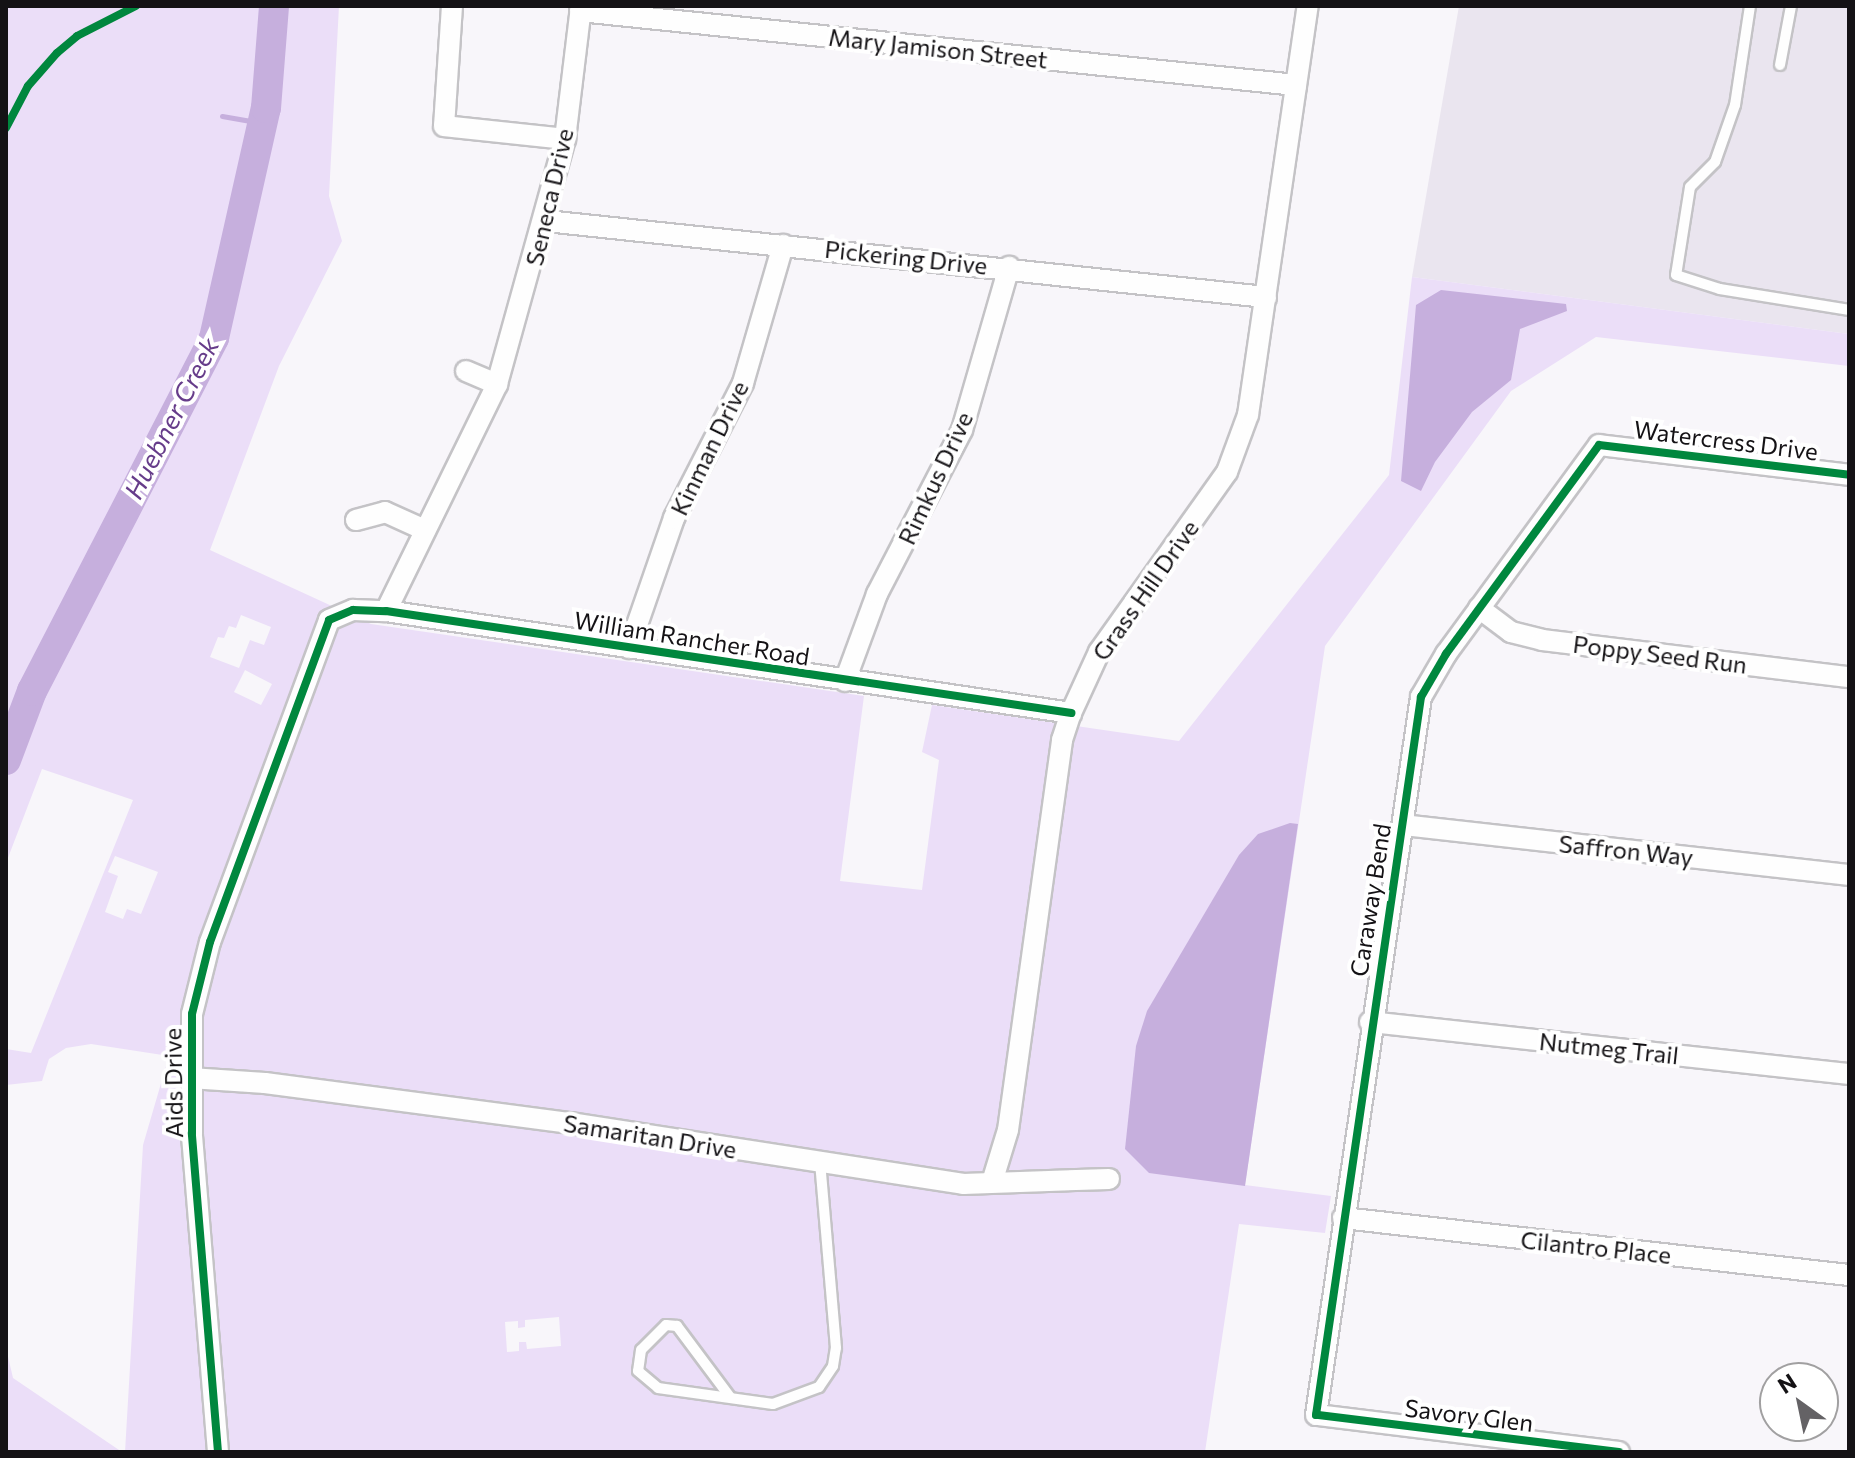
<!DOCTYPE html>
<style>
body{margin:0}
#map{position:relative;width:1855px;height:1458px;overflow:hidden;background:#f8f6fa;font-family:Commissioner,sans-serif}
div>[style]{position:absolute}
.built>*{inset:0;background:#eae5ef}
.green>*{inset:0;background:#ebdef8}
.water>*{inset:0;background:#c6afdd}
.stream>*{height:5px;margin:-2.5px;padding:0 2.5px;transform-origin:2.5px;border-radius:2.5px;background:#c6afdd}
.river>*{height:30px;margin:-15px;padding:0 15px;transform-origin:15px;border-radius:15px;background:#c6afdd}
.roads{filter:drop-shadow(2px 0 #c4c3c6) drop-shadow(-2px 0 #c4c3c6) drop-shadow(0 2px #c4c3c6) drop-shadow(0 -2px #c4c3c6)}
.service>*{height:10px;margin:-5px;padding:0 5px;transform-origin:5px;border-radius:5px;background:#fefefe}
.minor>*{height:20px;margin:-10px;padding:0 10px;transform-origin:10px;border-radius:10px;background:#fefefe}
.cycleway>*{height:8px;margin:-4px;padding:0 4px;transform-origin:4px;border-radius:4px;background:#00873e}
span{translate:-50% -50%;white-space:nowrap;text-align:center;line-height:1.15;-webkit-text-stroke:8px #fff;paint-order:stroke}
.street-label{font-size:24px;color:#141215}
.water-label{font-size:26px;color:#663c8a;font-style:italic}
.frame{position:absolute;inset:0;border:8px solid #141215;pointer-events:none}
.north{position:absolute;left:1759px;top:1362px;width:80px;height:80px;box-sizing:border-box;background:#fff;border:2px solid #a1a0a1;border-radius:50%;rotate:327deg;font-size:22px;font-weight:700;line-height:32px;text-align:center;color:#141215}
.north::after{content:'';display:block;margin:auto;width:28px;height:36px;background:#646265;clip-path:polygon(50% 0,100% 100%,50% 72%,0 100%)}
</style>
<div id="map">
<div class="built">
<div style="clip-path:polygon(1459px 6px,1849px 6px,1849px 334px,1412px 277px)"></div>
</div>
<div class="green">
<div style="clip-path:polygon(evenodd,6px 6px,339px 6px,329px 196px,342px 241px,279px 366px,210px 550px,371px 624px,864px 696px,840px 881px,922px 890px,939px 760px,922px 752px,932px 705px,1179px 741px,1389px 475px,1412px 277px,1849px 334px,1849px 366px,1596px 337px,1511px 391px,1325px 646px,1245px 1185px,1331px 1196px,1325px 1233px,1239px 1224px,1205px 1452px,125px 1452px,143px 1145px,169px 1056px,91px 1044px,66px 1048px,49px 1059px,42px 1081px,6px 1085px,6px 1049px,31px 1053px,133px 800px,42px 769px,6px 863px,6px 6px,241px 615px,271px 627px,264px 645px,250px 640px,239px 668px,210px 657px,218px 637px,224px 638px,229px 626px,236px 628px,241px 615px,6px 6px,245px 670px,272px 684px,261px 705px,234px 692px,245px 670px,6px 6px,115px 856px,158px 872px,141px 914px,127px 909px,123px 919px,105px 912px,118px 876px,108px 872px,115px 856px,6px 6px,559px 1317px,561px 1346px,527px 1349px,526px 1342px,519px 1342px,519px 1351px,507px 1352px,505px 1322px,518px 1321px,518px 1328px,525px 1327px,525px 1320px,559px 1317px)"></div>
<div style="clip-path:polygon(6px 1348px,13px 1378px,122px 1452px,6px 1452px)"></div>
</div>
<div class="water">
<div style="clip-path:polygon(1441px 290px,1566px 304px,1567px 311px,1520px 329px,1511px 380px,1472px 412px,1435px 462px,1421px 491px,1401px 481px,1416px 305px)"></div>
<div style="clip-path:polygon(1290px 823px,1298px 824px,1245px 1186px,1149px 1173px,1125px 1149px,1136px 1046px,1147px 1011px,1239px 855px,1258px 834px)"></div>
</div>
<div class="stream">
<div style="left:222px;top:116px;width:41px;rotate:9.9deg"></div>
</div>
<div class="river">
<div style="left:6px;top:760px;width:74px;rotate:-69.4deg"></div>
<div style="left:32px;top:691px;width:397px;rotate:-62.7deg"></div>
<div style="left:214px;top:338px;width:236px;rotate:-77.3deg"></div>
<div style="left:266px;top:108px;width:102px;rotate:-85.5deg"></div>
</div>
<div class="roads">
<div class="service">
<div style="left:1750px;top:6px;width:100px;rotate:98.6deg"></div>
<div style="left:1735px;top:105px;width:60px;rotate:109.3deg"></div>
<div style="left:1715px;top:162px;width:35px;rotate:135deg"></div>
<div style="left:1690px;top:187px;width:89px;rotate:99deg"></div>
<div style="left:1676px;top:275px;width:46px;rotate:17.7deg"></div>
<div style="left:1720px;top:289px;width:131px;rotate:9.2deg"></div>
<div style="left:1780px;top:65px;width:60px;rotate:-79.4deg"></div>
<div style="left:730px;top:1397px;width:89px;rotate:-126.7deg"></div>
<div style="left:677px;top:1326px;width:11px;rotate:-175deg"></div>
<div style="left:666px;top:1325px;width:35px;rotate:135deg"></div>
<div style="left:641px;top:1350px;width:21px;rotate:98deg"></div>
<div style="left:638px;top:1371px;width:26px;rotate:40deg"></div>
<div style="left:658px;top:1388px;width:116px;rotate:7.9deg"></div>
<div style="left:773px;top:1404px;width:49px;rotate:-20.3deg"></div>
<div style="left:819px;top:1387px;width:25px;rotate:-56deg"></div>
<div style="left:833px;top:1366px;width:18px;rotate:-81deg"></div>
<div style="left:836px;top:1348px;width:187px;rotate:-94.9deg"></div>
</div>
<div class="minor">
<div style="left:452px;top:6px;width:120px;rotate:93.8deg"></div>
<div style="left:444px;top:126px;width:122px;rotate:6.1deg"></div>
<div style="left:580px;top:11px;width:720px;rotate:5.9deg"></div>
<div style="left:546px;top:221px;width:724px;rotate:6.03deg"></div>
<div style="left:466px;top:371px;width:34px;rotate:23deg"></div>
<div style="left:356px;top:520px;width:30px;rotate:-15deg"></div>
<div style="left:385px;top:512px;width:44px;rotate:24.2deg"></div>
<div style="left:1479px;top:608px;width:40px;rotate:37deg"></div>
<div style="left:1511px;top:632px;width:32px;rotate:14deg"></div>
<div style="left:1542px;top:640px;width:309px;rotate:6.9deg"></div>
<div style="left:386px;top:611px;width:253px;rotate:-63.9deg"></div>
<div style="left:497px;top:384px;width:254px;rotate:-74.5deg"></div>
<div style="left:565px;top:139px;width:134px;rotate:-83.1deg"></div>
<div style="left:629px;top:648px;width:138px;rotate:-70.9deg"></div>
<div style="left:674px;top:518px;width:152px;rotate:-62.9deg"></div>
<div style="left:743px;top:383px;width:144px;rotate:-73.8deg"></div>
<div style="left:845px;top:681px;width:93px;rotate:-69.8deg"></div>
<div style="left:877px;top:594px;width:185px;rotate:-62.6deg"></div>
<div style="left:962px;top:430px;width:170px;rotate:-73.9deg"></div>
<div style="left:1403px;top:825px;width:449px;rotate:6.4deg"></div>
<div style="left:1370px;top:1022px;width:482px;rotate:6.2deg"></div>
<div style="left:190px;top:1078px;width:75px;rotate:3.8deg"></div>
<div style="left:265px;top:1083px;width:308px;rotate:7.5deg"></div>
<div style="left:570px;top:1123px;width:398px;rotate:8.8deg"></div>
<div style="left:963px;top:1184px;width:146px;rotate:-2deg"></div>
<div style="left:993px;top:1179px;width:51px;rotate:-73deg"></div>
<div style="left:1008px;top:1130px;width:394px;rotate:-82.1deg"></div>
<div style="left:1062px;top:740px;width:28px;rotate:-72deg"></div>
<div style="left:1071px;top:713px;width:67px;rotate:-65.3deg"></div>
<div style="left:1099px;top:652px;width:221px;rotate:-54.6deg"></div>
<div style="left:1227px;top:472px;width:61px;rotate:-69.8deg"></div>
<div style="left:1248px;top:415px;width:413px;rotate:-81.7deg"></div>
<div style="left:1343px;top:1218px;width:509px;rotate:6.43deg"></div>
<div style="left:218px;top:1452px;width:320px;rotate:-94.7deg"></div>
<div style="left:192px;top:1133px;width:119px;rotate:-90deg"></div>
<div style="left:192px;top:1014px;width:74px;rotate:-76deg"></div>
<div style="left:210px;top:942px;width:343px;rotate:-69.7deg"></div>
<div style="left:329px;top:620px;width:26px;rotate:-23deg"></div>
<div style="left:353px;top:610px;width:33px;rotate:2deg"></div>
<div style="left:386px;top:611px;width:693px;rotate:8.47deg"></div>
<div style="left:1619px;top:1452px;width:305px;rotate:-173deg"></div>
<div style="left:1316px;top:1415px;width:726px;rotate:-81.68deg"></div>
<div style="left:1421px;top:697px;width:50px;rotate:-59.8deg"></div>
<div style="left:1446px;top:654px;width:259px;rotate:-53.8deg"></div>
<div style="left:1599px;top:445px;width:252px;rotate:6.8deg"></div>
</div>
</div>
<div class="cycleway">
<div style="left:6px;top:128px;width:47px;rotate:-62.4deg"></div>
<div style="left:28px;top:86px;width:44px;rotate:-48.7deg"></div>
<div style="left:57px;top:53px;width:26px;rotate:-40deg"></div>
<div style="left:77px;top:36px;width:66px;rotate:-27deg"></div>
<div style="left:218px;top:1452px;width:320px;rotate:-94.7deg"></div>
<div style="left:192px;top:1133px;width:119px;rotate:-90deg"></div>
<div style="left:192px;top:1014px;width:74px;rotate:-76deg"></div>
<div style="left:210px;top:942px;width:343px;rotate:-69.7deg"></div>
<div style="left:329px;top:620px;width:26px;rotate:-23deg"></div>
<div style="left:353px;top:610px;width:33px;rotate:2deg"></div>
<div style="left:386px;top:611px;width:693px;rotate:8.47deg"></div>
<div style="left:1619px;top:1452px;width:305px;rotate:-173deg"></div>
<div style="left:1316px;top:1415px;width:726px;rotate:-81.68deg"></div>
<div style="left:1421px;top:697px;width:50px;rotate:-59.8deg"></div>
<div style="left:1446px;top:654px;width:259px;rotate:-53.8deg"></div>
<div style="left:1599px;top:445px;width:252px;rotate:6.8deg"></div>
</div>
<div class="street-label">
<span style="left:938px;top:48px;rotate:6deg">Mary Jamison Street</span>
<span style="left:549px;top:197px;rotate:-77deg">Seneca Drive</span>
<span style="left:906px;top:257px;rotate:6deg">Pickering Drive</span>
<span style="left:1726px;top:440px;rotate:7deg">Watercress Drive</span>
<span style="left:709px;top:448px;rotate:-64deg">Kinman Drive</span>
<span style="left:935px;top:478px;rotate:-65deg">Rimkus Drive</span>
<span style="left:1145px;top:590px;rotate:-55deg">Grass Hill Drive</span>
<span style="left:692px;top:638px;rotate:9deg">William Rancher Road</span>
<span style="left:1660px;top:654px;rotate:7deg">Poppy Seed Run</span>
<span style="left:1626px;top:850px;rotate:6deg">Saffron Way</span>
<span style="left:1370px;top:900px;rotate:-81deg">Caraway Bend</span>
<span style="left:1609px;top:1048px;rotate:6deg">Nutmeg Trail</span>
<span style="left:173px;top:1083px;rotate:-91deg">Aids Drive</span>
<span style="left:650px;top:1136px;rotate:9deg">Samaritan Drive</span>
<span style="left:1596px;top:1247px;rotate:6deg">Cilantro Place</span>
<span style="left:1469px;top:1415px;rotate:7deg">Savory Glen</span>
</div>
<div class="water-label">
<span style="left:171px;top:418px;rotate:-63deg">Huebner Creek</span>
</div>
<div class="frame"></div>
<div class="north">N</div>
</div>
